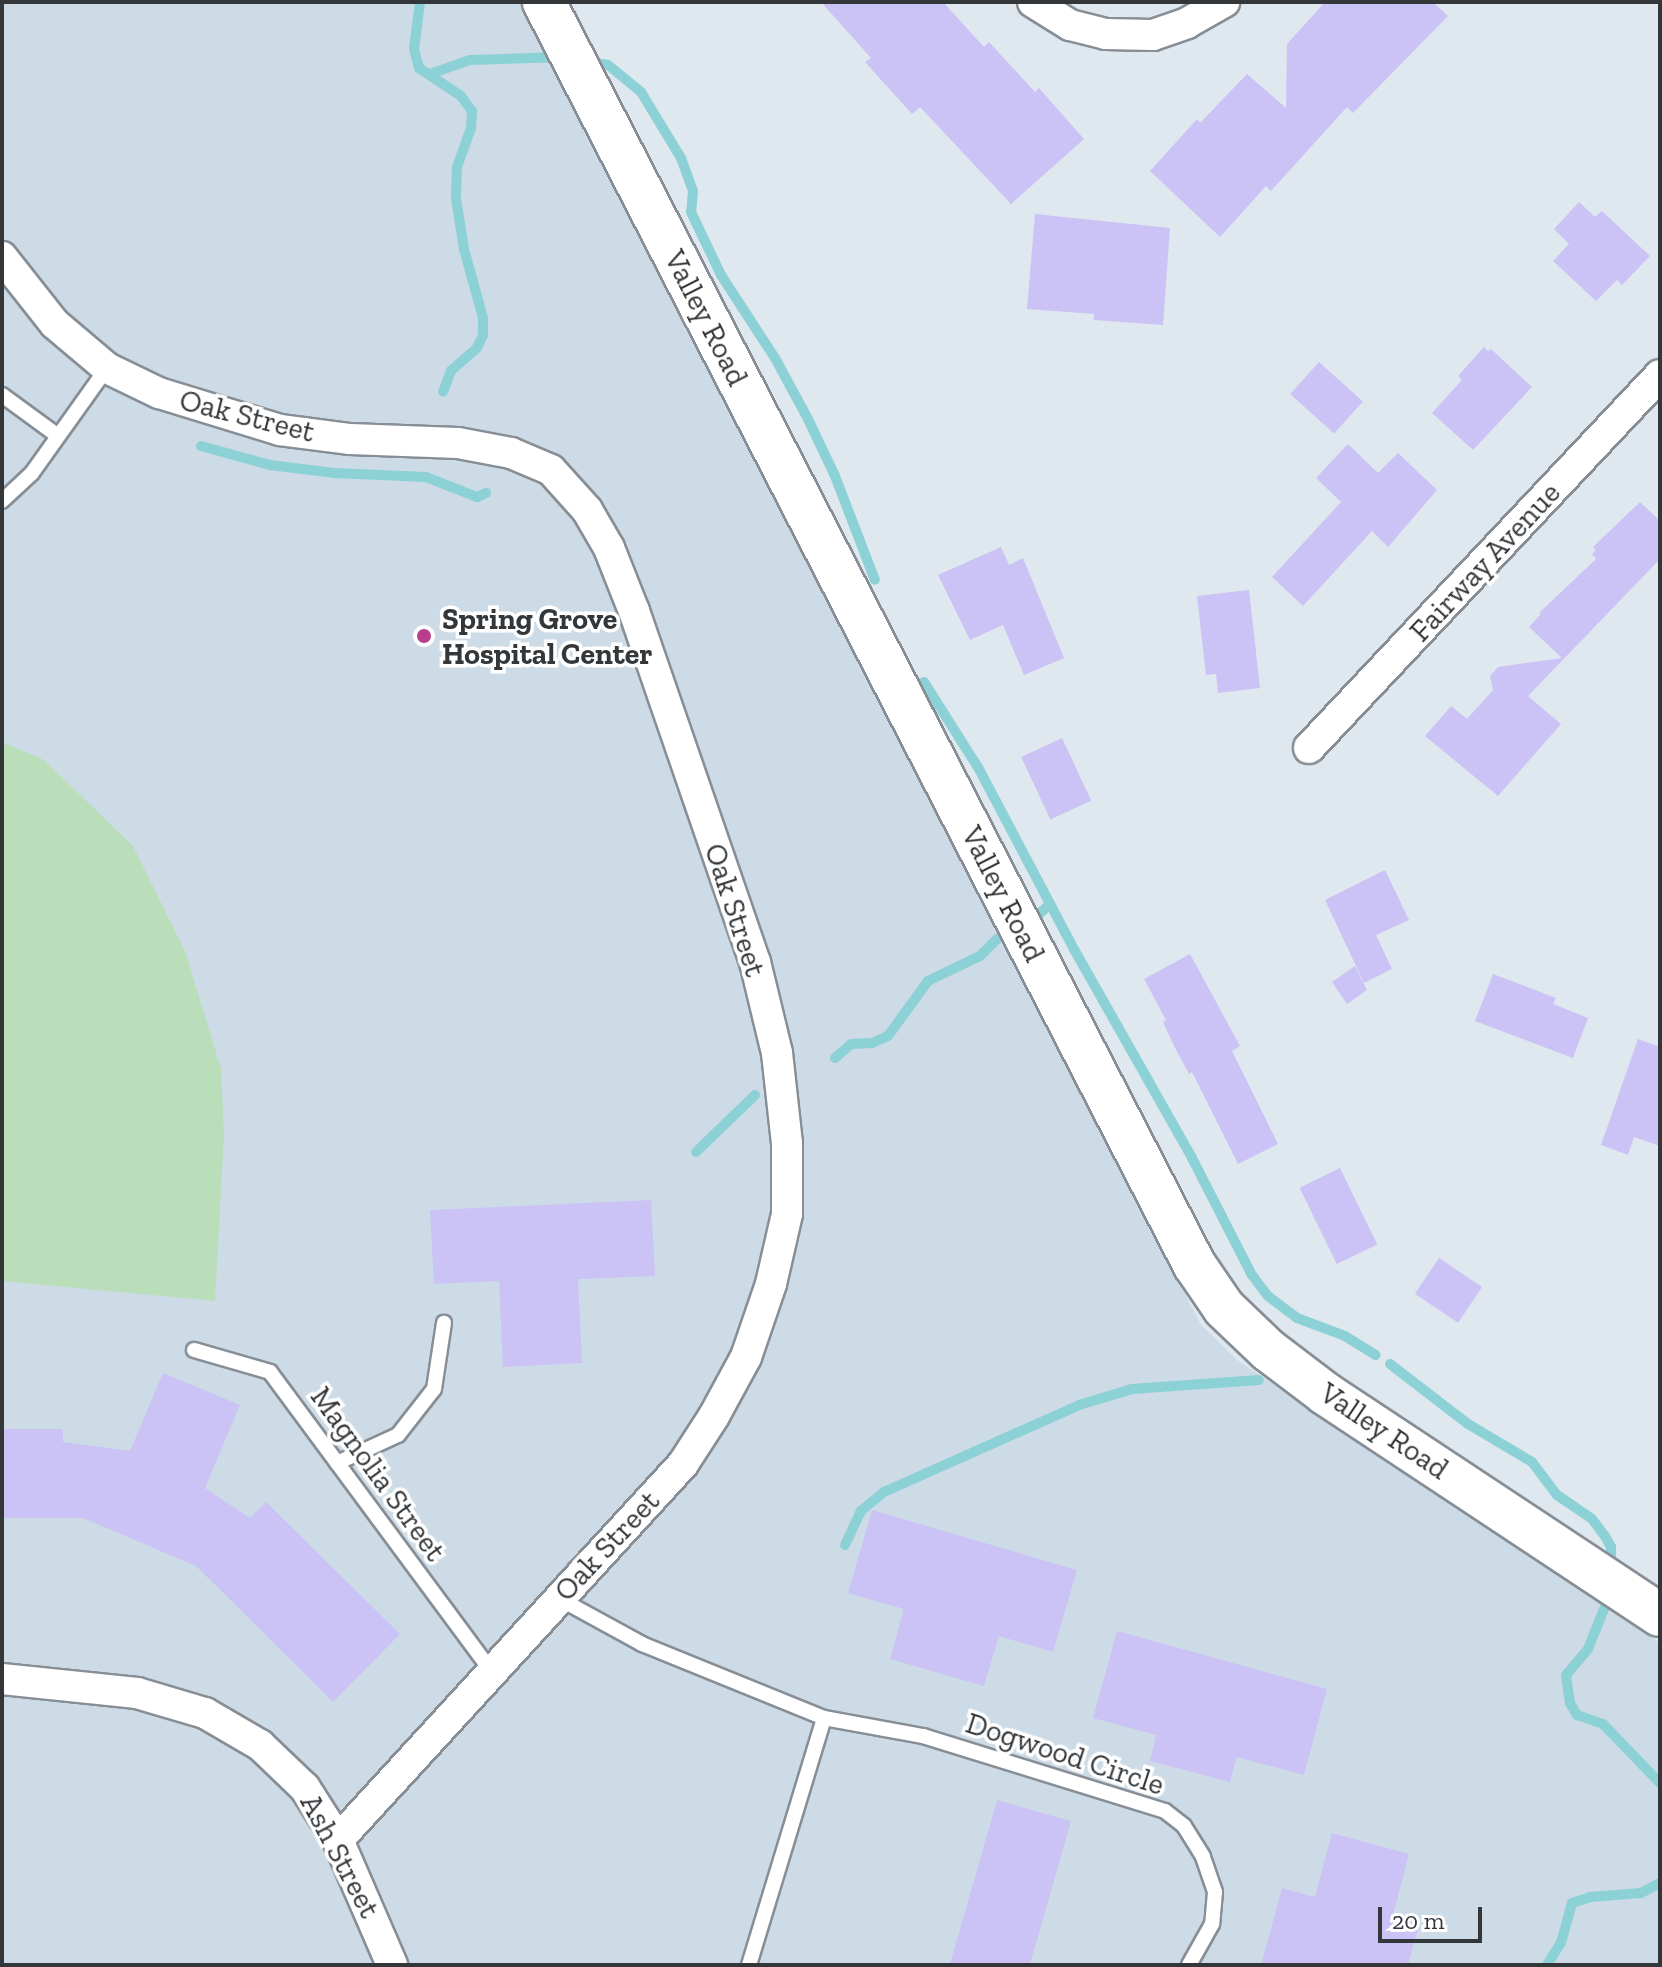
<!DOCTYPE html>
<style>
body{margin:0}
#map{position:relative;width:1662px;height:1967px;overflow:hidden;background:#dfe7ef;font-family:"Zilla Slab",serif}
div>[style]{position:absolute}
.built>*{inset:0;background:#ccdbe6}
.green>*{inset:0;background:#badeb9}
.stream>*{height:10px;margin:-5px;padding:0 5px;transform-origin:5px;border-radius:5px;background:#8cd1d5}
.building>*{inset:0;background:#cbc3f5;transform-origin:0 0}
.roads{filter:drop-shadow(2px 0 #878e95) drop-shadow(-2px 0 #878e95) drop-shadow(0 2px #878e95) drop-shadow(0 -2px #878e95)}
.lane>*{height:14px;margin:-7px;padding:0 7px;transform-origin:7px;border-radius:7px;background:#fff}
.street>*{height:30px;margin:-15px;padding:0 15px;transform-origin:15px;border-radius:15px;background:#fff}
.secondary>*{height:42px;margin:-21px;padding:0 21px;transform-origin:21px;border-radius:21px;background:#fff}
.dots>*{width:22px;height:22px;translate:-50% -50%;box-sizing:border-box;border:4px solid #fff;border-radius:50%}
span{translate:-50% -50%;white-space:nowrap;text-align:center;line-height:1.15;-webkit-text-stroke:7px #fff;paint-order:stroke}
.street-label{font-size:30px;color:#34373a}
.poi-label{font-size:30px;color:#34373a;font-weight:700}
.left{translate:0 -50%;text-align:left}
.frame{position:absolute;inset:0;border:4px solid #34373a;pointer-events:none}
.scale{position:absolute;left:1378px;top:1907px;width:104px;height:36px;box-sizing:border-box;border:4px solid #34373a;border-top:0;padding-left:10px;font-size:24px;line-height:28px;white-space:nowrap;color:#34373a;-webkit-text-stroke:6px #fff;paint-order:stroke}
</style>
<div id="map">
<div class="built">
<div style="clip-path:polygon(2px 2px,521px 2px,1201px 1325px,1237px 1360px,1660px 1643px,1660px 1965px,2px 1965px)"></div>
</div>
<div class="green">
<div style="clip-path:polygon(2px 742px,44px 760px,133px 846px,185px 951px,221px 1069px,224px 1134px,215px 1301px,2px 1281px)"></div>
</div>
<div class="stream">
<div style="left:420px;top:2px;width:47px;rotate:97.3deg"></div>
<div style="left:414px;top:49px;width:20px;rotate:75deg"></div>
<div style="left:419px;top:68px;width:50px;rotate:33.7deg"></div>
<div style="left:461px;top:96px;width:19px;rotate:54deg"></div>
<div style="left:472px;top:111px;width:17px;rotate:93deg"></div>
<div style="left:471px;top:128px;width:41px;rotate:109.7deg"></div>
<div style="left:457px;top:167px;width:31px;rotate:92deg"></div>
<div style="left:456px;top:198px;width:52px;rotate:81.1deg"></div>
<div style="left:464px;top:249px;width:72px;rotate:74.6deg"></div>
<div style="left:483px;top:318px;width:17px;rotate:90deg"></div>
<div style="left:483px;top:335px;width:14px;rotate:115deg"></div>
<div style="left:477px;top:348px;width:35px;rotate:139deg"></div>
<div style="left:451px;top:371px;width:22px;rotate:111deg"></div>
<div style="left:589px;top:62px;width:19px;rotate:9deg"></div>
<div style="left:608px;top:65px;width:43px;rotate:39.3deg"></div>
<div style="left:641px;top:92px;width:77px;rotate:58.8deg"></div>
<div style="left:681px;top:158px;width:35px;rotate:70deg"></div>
<div style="left:693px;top:191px;width:21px;rotate:95deg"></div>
<div style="left:691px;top:212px;width:70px;rotate:64.5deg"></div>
<div style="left:721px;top:275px;width:99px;rotate:57deg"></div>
<div style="left:775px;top:358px;width:69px;rotate:61.6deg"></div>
<div style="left:808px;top:419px;width:63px;rotate:64.7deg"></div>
<div style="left:835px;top:476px;width:111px;rotate:69deg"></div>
<div style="left:430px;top:74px;width:42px;rotate:-19.3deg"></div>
<div style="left:470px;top:60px;width:91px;rotate:-1.9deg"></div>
<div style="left:201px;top:446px;width:72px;rotate:15.4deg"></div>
<div style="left:270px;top:465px;width:64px;rotate:7.1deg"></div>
<div style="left:334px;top:473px;width:92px;rotate:2.5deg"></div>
<div style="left:426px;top:477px;width:55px;rotate:21.4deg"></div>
<div style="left:477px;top:497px;width:10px;rotate:-24deg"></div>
<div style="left:924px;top:682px;width:103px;rotate:57.7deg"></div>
<div style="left:979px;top:769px;width:206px;rotate:62.2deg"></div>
<div style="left:1075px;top:951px;width:238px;rotate:60.5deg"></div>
<div style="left:1192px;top:1158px;width:131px;rotate:62.9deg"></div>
<div style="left:1252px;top:1275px;width:26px;rotate:53deg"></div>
<div style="left:1268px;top:1296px;width:36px;rotate:37deg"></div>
<div style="left:1297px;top:1318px;width:51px;rotate:20.6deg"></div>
<div style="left:1345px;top:1336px;width:36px;rotate:32deg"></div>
<div style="left:1038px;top:915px;width:16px;rotate:-43deg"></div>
<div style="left:835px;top:1058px;width:21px;rotate:-41deg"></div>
<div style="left:851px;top:1044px;width:21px;rotate:-3deg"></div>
<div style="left:872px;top:1043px;width:17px;rotate:-24deg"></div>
<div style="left:888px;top:1036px;width:68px;rotate:-54deg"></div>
<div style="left:928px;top:981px;width:58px;rotate:-25.7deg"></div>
<div style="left:980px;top:956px;width:24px;rotate:-45deg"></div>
<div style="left:696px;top:1152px;width:82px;rotate:-44deg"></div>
<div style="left:1390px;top:1364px;width:98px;rotate:37.6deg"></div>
<div style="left:1468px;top:1424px;width:74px;rotate:30.7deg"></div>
<div style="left:1532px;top:1462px;width:41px;rotate:52.9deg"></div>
<div style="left:1557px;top:1495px;width:42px;rotate:34.4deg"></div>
<div style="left:1592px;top:1519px;width:21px;rotate:53deg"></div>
<div style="left:1605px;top:1536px;width:13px;rotate:61deg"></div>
<div style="left:1611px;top:1547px;width:23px;rotate:90deg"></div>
<div style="left:845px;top:1545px;width:38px;rotate:-65deg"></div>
<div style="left:861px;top:1511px;width:30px;rotate:-40deg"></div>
<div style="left:884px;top:1492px;width:214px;rotate:-24deg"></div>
<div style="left:1079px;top:1405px;width:55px;rotate:-16.8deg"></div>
<div style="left:1132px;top:1389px;width:127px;rotate:-4.1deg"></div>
<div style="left:1610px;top:1594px;width:59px;rotate:111.8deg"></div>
<div style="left:1588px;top:1649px;width:34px;rotate:130deg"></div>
<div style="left:1566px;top:1675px;width:28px;rotate:82deg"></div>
<div style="left:1570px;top:1703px;width:14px;rotate:60deg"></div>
<div style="left:1577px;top:1715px;width:28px;rotate:19deg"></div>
<div style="left:1603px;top:1724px;width:82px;rotate:46deg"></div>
<div style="left:1547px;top:1965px;width:26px;rotate:-58deg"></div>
<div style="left:1561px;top:1943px;width:41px;rotate:-74.6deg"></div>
<div style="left:1572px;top:1903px;width:19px;rotate:-18deg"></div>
<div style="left:1590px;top:1897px;width:51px;rotate:-4.5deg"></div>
<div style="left:1641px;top:1893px;width:21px;rotate:-28deg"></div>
</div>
<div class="building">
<div style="clip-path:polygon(821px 2px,943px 2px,984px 47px,989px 42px,1035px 92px,1039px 88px,1084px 139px,1011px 204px,920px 107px,912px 114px,865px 62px,871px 58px)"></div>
<div style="clip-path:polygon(1325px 2px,1433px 2px,1448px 16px,1353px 113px,1347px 107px,1271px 191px,1266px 186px,1220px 237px,1150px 171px,1197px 119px,1200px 123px,1247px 74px,1286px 108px,1287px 44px)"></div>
<div style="clip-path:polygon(1579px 202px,1595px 217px,1602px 211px,1650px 256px,1622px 285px,1617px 280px,1596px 301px,1553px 261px,1569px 244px,1554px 229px)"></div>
<div style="clip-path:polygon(1035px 214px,1170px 228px,1163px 325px,1094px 320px,1094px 314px,1027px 309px)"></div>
<div style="clip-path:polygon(1484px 347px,1488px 351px,1491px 349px,1532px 387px,1473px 450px,1432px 413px,1462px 380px,1458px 376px)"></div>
<div style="left:1319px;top:362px;width:59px;height:43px;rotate:42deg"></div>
<div style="clip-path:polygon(1348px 444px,1378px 473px,1398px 453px,1437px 490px,1388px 547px,1372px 531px,1303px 606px,1272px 577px,1341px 502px,1316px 478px)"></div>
<div style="clip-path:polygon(1640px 502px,1660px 521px,1660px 559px,1528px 696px,1561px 724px,1498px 796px,1425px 736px,1451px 706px,1467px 719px,1493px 690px,1490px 676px,1498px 667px,1562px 658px,1529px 627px,1541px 614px,1539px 613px,1596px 559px,1592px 554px,1596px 550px,1593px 547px)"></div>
<div style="clip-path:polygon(1001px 547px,1009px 565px,1023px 558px,1064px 658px,1024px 675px,1003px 625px,970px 640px,938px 575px)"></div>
<div style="clip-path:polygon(1249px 590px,1260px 688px,1218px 693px,1216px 674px,1206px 675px,1197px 596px)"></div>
<div style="left:1062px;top:738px;width:69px;height:45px;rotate:65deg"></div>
<div style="clip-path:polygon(1385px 870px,1409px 920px,1376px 935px,1392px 969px,1364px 983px,1325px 900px)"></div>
<div style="clip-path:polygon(1190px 954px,1240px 1046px,1232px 1051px,1278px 1144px,1238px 1164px,1192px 1072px,1189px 1074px,1174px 1046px,1163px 1022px,1166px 1020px,1144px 979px)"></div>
<div style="clip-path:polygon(1355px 966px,1367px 990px,1347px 1004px,1332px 982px)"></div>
<div style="clip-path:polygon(1493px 974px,1556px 998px,1553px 1004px,1588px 1018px,1573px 1058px,1475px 1021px)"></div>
<div style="clip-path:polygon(1638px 1039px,1660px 1047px,1660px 1146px,1634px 1137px,1628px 1155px,1601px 1145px)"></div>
<div style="left:1340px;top:1168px;width:85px;height:45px;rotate:64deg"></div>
<div style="clip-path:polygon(651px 1200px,655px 1276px,578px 1279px,582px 1363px,503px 1367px,499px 1281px,434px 1284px,430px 1210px)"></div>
<div style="left:1439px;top:1258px;width:52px;height:43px;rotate:34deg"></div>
<div style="clip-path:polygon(163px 1373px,240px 1405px,205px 1488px,250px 1518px,266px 1502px,400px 1634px,333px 1702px,196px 1566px,83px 1518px,2px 1518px,2px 1429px,63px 1429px,63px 1442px,130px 1451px)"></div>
<div style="clip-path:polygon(872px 1510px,1077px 1570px,1053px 1652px,999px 1636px,984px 1686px,890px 1659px,904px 1609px,848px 1593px)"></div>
<div style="clip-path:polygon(1117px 1631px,1327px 1689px,1304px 1775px,1237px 1757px,1230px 1782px,1150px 1761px,1156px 1735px,1093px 1718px)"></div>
<div style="left:997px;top:1800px;width:77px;height:171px;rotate:16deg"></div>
<div style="clip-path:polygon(1332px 1833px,1409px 1854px,1393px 1915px,1420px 1922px,1408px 1965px,1261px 1965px,1282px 1888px,1315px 1897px)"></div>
</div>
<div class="roads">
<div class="lane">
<div style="left:2px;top:395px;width:69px;rotate:36.2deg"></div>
<div style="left:2px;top:501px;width:41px;rotate:-43deg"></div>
<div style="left:32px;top:473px;width:129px;rotate:-54.5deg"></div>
<div style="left:194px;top:1350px;width:79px;rotate:16.1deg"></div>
<div style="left:270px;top:1372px;width:372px;rotate:53.5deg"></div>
<div style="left:337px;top:1463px;width:67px;rotate:-24.7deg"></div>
<div style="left:398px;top:1435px;width:58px;rotate:-52deg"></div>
<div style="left:434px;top:1389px;width:67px;rotate:-81.4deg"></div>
<div style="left:558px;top:1598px;width:96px;rotate:28.7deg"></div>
<div style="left:642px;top:1644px;width:196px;rotate:22.1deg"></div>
<div style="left:824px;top:1718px;width:101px;rotate:10.3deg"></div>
<div style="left:923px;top:1736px;width:253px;rotate:17.2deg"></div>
<div style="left:1165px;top:1811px;width:24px;rotate:38deg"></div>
<div style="left:1184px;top:1826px;width:36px;rotate:58deg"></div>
<div style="left:1203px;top:1857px;width:37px;rotate:71deg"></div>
<div style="left:1215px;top:1892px;width:32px;rotate:95deg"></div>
<div style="left:1212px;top:1924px;width:47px;rotate:119.3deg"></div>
<div style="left:749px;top:1965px;width:258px;rotate:-73.1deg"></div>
</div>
<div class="street">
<div style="left:1033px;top:2px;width:44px;rotate:31.9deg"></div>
<div style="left:1070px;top:25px;width:37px;rotate:14deg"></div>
<div style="left:1106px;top:34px;width:47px;rotate:1.2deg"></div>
<div style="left:1153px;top:35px;width:36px;rotate:-19deg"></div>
<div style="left:1187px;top:23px;width:43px;rotate:-29.6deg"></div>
<div style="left:2px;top:257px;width:85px;rotate:51.7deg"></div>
<div style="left:55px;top:324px;width:68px;rotate:40.2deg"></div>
<div style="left:107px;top:368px;width:58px;rotate:25.7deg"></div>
<div style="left:159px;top:393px;width:127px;rotate:17deg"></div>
<div style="left:280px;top:430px;width:71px;rotate:7.3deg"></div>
<div style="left:350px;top:439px;width:108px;rotate:2.1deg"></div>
<div style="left:458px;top:443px;width:54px;rotate:10.7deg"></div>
<div style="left:511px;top:453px;width:43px;rotate:23deg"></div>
<div style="left:551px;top:470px;width:54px;rotate:48deg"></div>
<div style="left:587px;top:510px;width:44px;rotate:59.9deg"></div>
<div style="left:609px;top:548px;width:68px;rotate:68.4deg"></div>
<div style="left:634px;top:611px;width:371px;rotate:71deg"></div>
<div style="left:755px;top:962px;width:94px;rotate:76.4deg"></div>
<div style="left:777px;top:1053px;width:91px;rotate:83.7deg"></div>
<div style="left:787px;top:1143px;width:71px;rotate:90deg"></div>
<div style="left:787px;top:1214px;width:72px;rotate:102.9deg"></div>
<div style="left:771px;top:1284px;width:77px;rotate:108.9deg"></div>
<div style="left:746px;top:1357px;width:67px;rotate:118.5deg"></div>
<div style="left:714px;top:1416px;width:57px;rotate:122.9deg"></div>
<div style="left:683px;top:1464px;width:510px;rotate:132.54deg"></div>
<div style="left:1309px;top:748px;width:512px;rotate:-46.74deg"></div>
<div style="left:2px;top:1679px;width:136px;rotate:5.9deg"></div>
<div style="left:137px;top:1693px;width:71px;rotate:16.4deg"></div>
<div style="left:205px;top:1713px;width:64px;rotate:30.2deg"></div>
<div style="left:260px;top:1745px;width:62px;rotate:43.7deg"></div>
<div style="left:305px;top:1788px;width:62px;rotate:57.6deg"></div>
<div style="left:338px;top:1840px;width:136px;rotate:66.6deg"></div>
</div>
<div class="secondary">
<div style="left:544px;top:2px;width:1420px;rotate:62.75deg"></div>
<div style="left:1194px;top:1264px;width:53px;rotate:55.7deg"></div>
<div style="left:1224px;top:1308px;width:61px;rotate:43.7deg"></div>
<div style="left:1268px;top:1350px;width:73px;rotate:37.2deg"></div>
<div style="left:1326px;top:1394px;width:400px;rotate:33.5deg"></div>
</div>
</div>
<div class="dots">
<div style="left:424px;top:636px;background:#b83d8d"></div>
</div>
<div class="street-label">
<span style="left:706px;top:318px;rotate:63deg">Valley Road</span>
<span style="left:247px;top:416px;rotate:14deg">Oak Street</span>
<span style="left:1485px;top:562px;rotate:-47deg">Fairway Avenue</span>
<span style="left:1003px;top:894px;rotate:63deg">Valley Road</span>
<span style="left:735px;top:910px;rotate:72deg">Oak Street</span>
<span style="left:1384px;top:1431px;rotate:34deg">Valley Road</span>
<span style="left:378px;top:1474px;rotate:54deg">Magnolia Street</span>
<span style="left:607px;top:1546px;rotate:-47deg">Oak Street</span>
<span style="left:1065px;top:1754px;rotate:18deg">Dogwood Circle</span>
<span style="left:340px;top:1856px;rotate:62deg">Ash Street</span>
</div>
<div class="poi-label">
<span class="left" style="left:442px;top:636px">Spring Grove<br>Hospital Center</span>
</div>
<div class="frame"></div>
<div class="scale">20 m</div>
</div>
